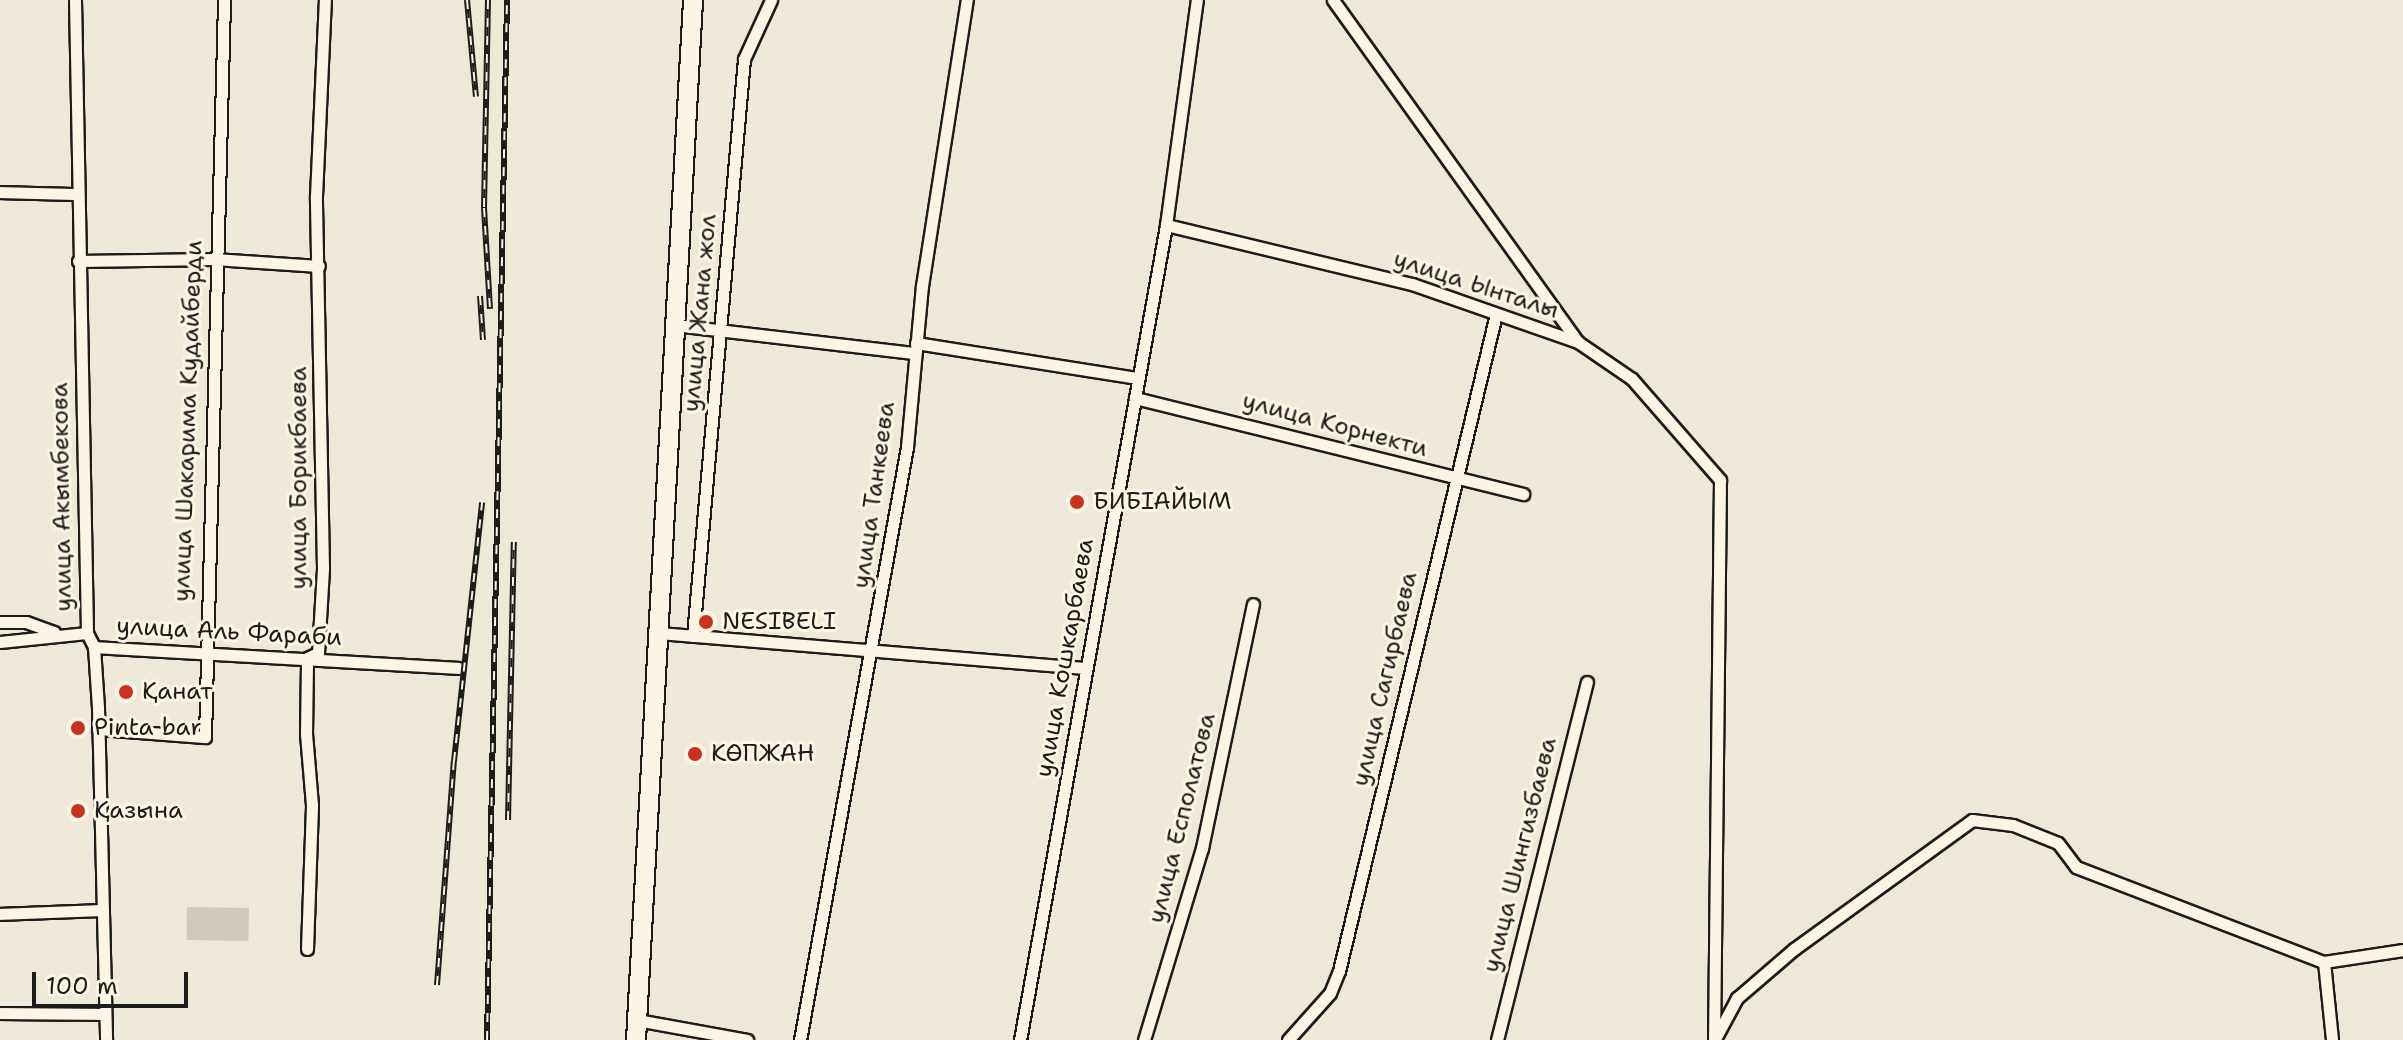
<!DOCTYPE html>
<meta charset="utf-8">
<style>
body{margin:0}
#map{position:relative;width:2403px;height:1040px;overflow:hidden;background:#eee8d9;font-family:"Shantell Sans",sans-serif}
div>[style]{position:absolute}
.green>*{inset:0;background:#cfcabd;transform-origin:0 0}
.roads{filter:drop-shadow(2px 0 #1c1c1c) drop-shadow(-2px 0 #1c1c1c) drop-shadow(0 2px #1c1c1c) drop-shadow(0 -2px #1c1c1c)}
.street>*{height:11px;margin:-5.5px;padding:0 5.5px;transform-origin:5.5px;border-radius:5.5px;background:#fcf5e5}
.primary>*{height:18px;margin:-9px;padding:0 9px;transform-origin:9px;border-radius:9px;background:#fcf5e5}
.rail>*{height:6px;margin-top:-3px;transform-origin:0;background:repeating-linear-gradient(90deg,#fcf5e5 0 9px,#1c1c1c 0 18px);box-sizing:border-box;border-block:2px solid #1c1c1c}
.dots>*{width:22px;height:22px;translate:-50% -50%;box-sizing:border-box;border:4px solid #fcf5e5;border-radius:50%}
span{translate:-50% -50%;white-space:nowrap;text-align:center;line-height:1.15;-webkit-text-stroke:6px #fcf5e5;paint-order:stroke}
.street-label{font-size:24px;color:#1c1c1c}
.poi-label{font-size:24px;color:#1c1c1c}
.left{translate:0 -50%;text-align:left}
.scale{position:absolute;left:32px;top:972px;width:156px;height:36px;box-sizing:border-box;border:4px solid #1c1c1c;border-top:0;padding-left:10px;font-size:24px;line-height:28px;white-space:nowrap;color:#1c1c1c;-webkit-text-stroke:6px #fcf5e5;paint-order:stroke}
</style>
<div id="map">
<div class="green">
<div style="left:187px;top:907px;width:62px;height:33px;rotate:1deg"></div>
</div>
<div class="roads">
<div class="street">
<div style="left:75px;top:0;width:633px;rotate:88.91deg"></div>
<div style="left:87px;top:633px;width:16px;rotate:63deg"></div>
<div style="left:94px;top:647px;width:61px;rotate:86.2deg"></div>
<div style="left:98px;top:708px;width:332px;rotate:88.6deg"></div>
<div style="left:1333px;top:0;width:419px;rotate:54.4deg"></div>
<div style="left:0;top:192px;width:77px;rotate:1.5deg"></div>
<div style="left:1166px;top:225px;width:253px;rotate:13.5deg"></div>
<div style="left:1412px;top:284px;width:176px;rotate:19.3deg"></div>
<div style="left:1578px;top:342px;width:65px;rotate:34.4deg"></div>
<div style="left:1632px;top:379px;width:134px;rotate:48.9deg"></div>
<div style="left:1720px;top:480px;width:560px;rotate:90.61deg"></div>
<div style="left:78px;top:261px;width:136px;rotate:-0.8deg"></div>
<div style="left:214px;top:259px;width:105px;rotate:3.8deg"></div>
<div style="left:675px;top:325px;width:242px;rotate:6.7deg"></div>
<div style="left:916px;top:343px;width:223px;rotate:9deg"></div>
<div style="left:1135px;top:398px;width:400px;rotate:13.9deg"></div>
<div style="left:0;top:622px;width:26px"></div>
<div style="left:26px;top:622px;width:30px;rotate:20deg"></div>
<div style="left:658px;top:633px;width:429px;rotate:4.7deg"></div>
<div style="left:693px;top:636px;width:579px;rotate:-84.95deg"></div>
<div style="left:744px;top:59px;width:65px;rotate:-65.4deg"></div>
<div style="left:0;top:642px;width:87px;rotate:-5.9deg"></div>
<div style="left:94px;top:647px;width:365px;rotate:3.3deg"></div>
<div style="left:98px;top:729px;width:107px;rotate:4.3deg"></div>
<div style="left:205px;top:737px;width:737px;rotate:-88.52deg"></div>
<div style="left:0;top:914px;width:103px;rotate:-2.2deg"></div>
<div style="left:307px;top:949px;width:144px;rotate:-88deg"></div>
<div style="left:312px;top:805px;width:71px;rotate:-94.8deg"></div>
<div style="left:306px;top:734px;width:76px;rotate:-89.2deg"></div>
<div style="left:307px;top:658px;width:12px;rotate:-24deg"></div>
<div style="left:318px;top:653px;width:85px;rotate:-86.6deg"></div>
<div style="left:323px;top:568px;width:372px;rotate:-91.1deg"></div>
<div style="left:316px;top:196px;width:196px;rotate:-87.4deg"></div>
<div style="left:2324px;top:962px;width:78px;rotate:84.1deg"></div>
<div style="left:0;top:1013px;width:105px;rotate:0.5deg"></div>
<div style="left:637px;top:1020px;width:112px;rotate:10.3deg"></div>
<div style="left:1715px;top:1039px;width:47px;rotate:-61.8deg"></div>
<div style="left:1737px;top:998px;width:75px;rotate:-40.7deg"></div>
<div style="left:1794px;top:949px;width:220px;rotate:-35.9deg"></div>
<div style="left:1972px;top:820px;width:41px;rotate:7deg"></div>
<div style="left:2013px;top:825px;width:48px;rotate:21.8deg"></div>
<div style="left:2058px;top:843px;width:30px;rotate:53deg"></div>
<div style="left:2076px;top:867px;width:266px;rotate:21deg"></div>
<div style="left:2324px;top:962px;width:80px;rotate:-8.6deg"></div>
<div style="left:800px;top:1040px;width:603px;rotate:-79.77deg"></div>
<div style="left:907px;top:447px;width:162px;rotate:-84.7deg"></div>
<div style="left:922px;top:286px;width:290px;rotate:-81.1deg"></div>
<div style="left:1020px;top:1040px;width:828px;rotate:-79.84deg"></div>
<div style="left:1166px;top:225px;width:227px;rotate:-82.2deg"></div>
<div style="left:1144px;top:1040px;width:201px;rotate:-73.2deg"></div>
<div style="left:1202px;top:848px;width:249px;rotate:-78.2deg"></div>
<div style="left:1288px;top:1040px;width:63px;rotate:-48.2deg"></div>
<div style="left:1330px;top:993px;width:24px;rotate:-68deg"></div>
<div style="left:1339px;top:971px;width:675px;rotate:-76.56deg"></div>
<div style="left:1497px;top:1040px;width:369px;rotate:-75.9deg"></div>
</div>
<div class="primary">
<div style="left:636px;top:1040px;width:1042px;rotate:-86.86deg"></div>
</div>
</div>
<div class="rail">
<div style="left:467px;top:0;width:97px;rotate:84.7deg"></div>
<div style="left:488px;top:0;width:208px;rotate:91.1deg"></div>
<div style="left:484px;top:208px;width:101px;rotate:86.6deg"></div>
<div style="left:480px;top:296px;width:44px;rotate:86.1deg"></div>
<div style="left:508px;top:820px;width:278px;rotate:-88.8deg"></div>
<div style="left:437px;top:985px;width:225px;rotate:-85.7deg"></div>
<div style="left:454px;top:761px;width:260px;rotate:-83.8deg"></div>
<div style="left:487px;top:1040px;width:1040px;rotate:-88.9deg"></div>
</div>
<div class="dots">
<div style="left:1077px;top:502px;background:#c8321e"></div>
<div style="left:706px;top:622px;background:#c8321e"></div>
<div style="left:126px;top:692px;background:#c8321e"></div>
<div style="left:78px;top:728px;background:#c8321e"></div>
<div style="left:695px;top:754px;background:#c8321e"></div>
<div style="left:78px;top:811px;background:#c8321e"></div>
</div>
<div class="street-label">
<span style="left:1476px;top:285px;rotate:18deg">улица Ынталы</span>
<span style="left:700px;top:313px;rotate:-85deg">улица Жана жол</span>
<span style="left:188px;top:421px;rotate:-88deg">улица Шакарима Кудайберди</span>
<span style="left:1335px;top:425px;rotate:15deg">улица Корнекти</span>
<span style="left:299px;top:478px;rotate:-90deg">улица Борикбаева</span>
<span style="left:874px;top:495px;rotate:-82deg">улица Танкеева</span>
<span style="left:62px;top:497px;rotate:-91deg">улица Акымбекова</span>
<span style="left:229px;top:632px;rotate:3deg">улица Аль Фараби</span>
<span style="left:1065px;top:658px;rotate:-80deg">улица Кошкарбаева</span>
<span style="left:1385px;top:679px;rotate:-77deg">улица Сагирбаева</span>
<span style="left:1182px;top:818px;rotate:-76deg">улица Есполатова</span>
<span style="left:1520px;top:855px;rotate:-76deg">улица Шингизбаева</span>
</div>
<div class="poi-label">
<span class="left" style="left:1093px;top:502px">БИБІАЙЫМ</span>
<span class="left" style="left:722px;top:622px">NESIBELI</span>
<span class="left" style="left:142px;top:692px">Қанат</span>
<span class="left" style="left:94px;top:728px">Pinta bar</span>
<span class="left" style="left:711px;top:754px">КӨПЖАН</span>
<span class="left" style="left:94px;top:811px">Қазына</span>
</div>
<div class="scale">100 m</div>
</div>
